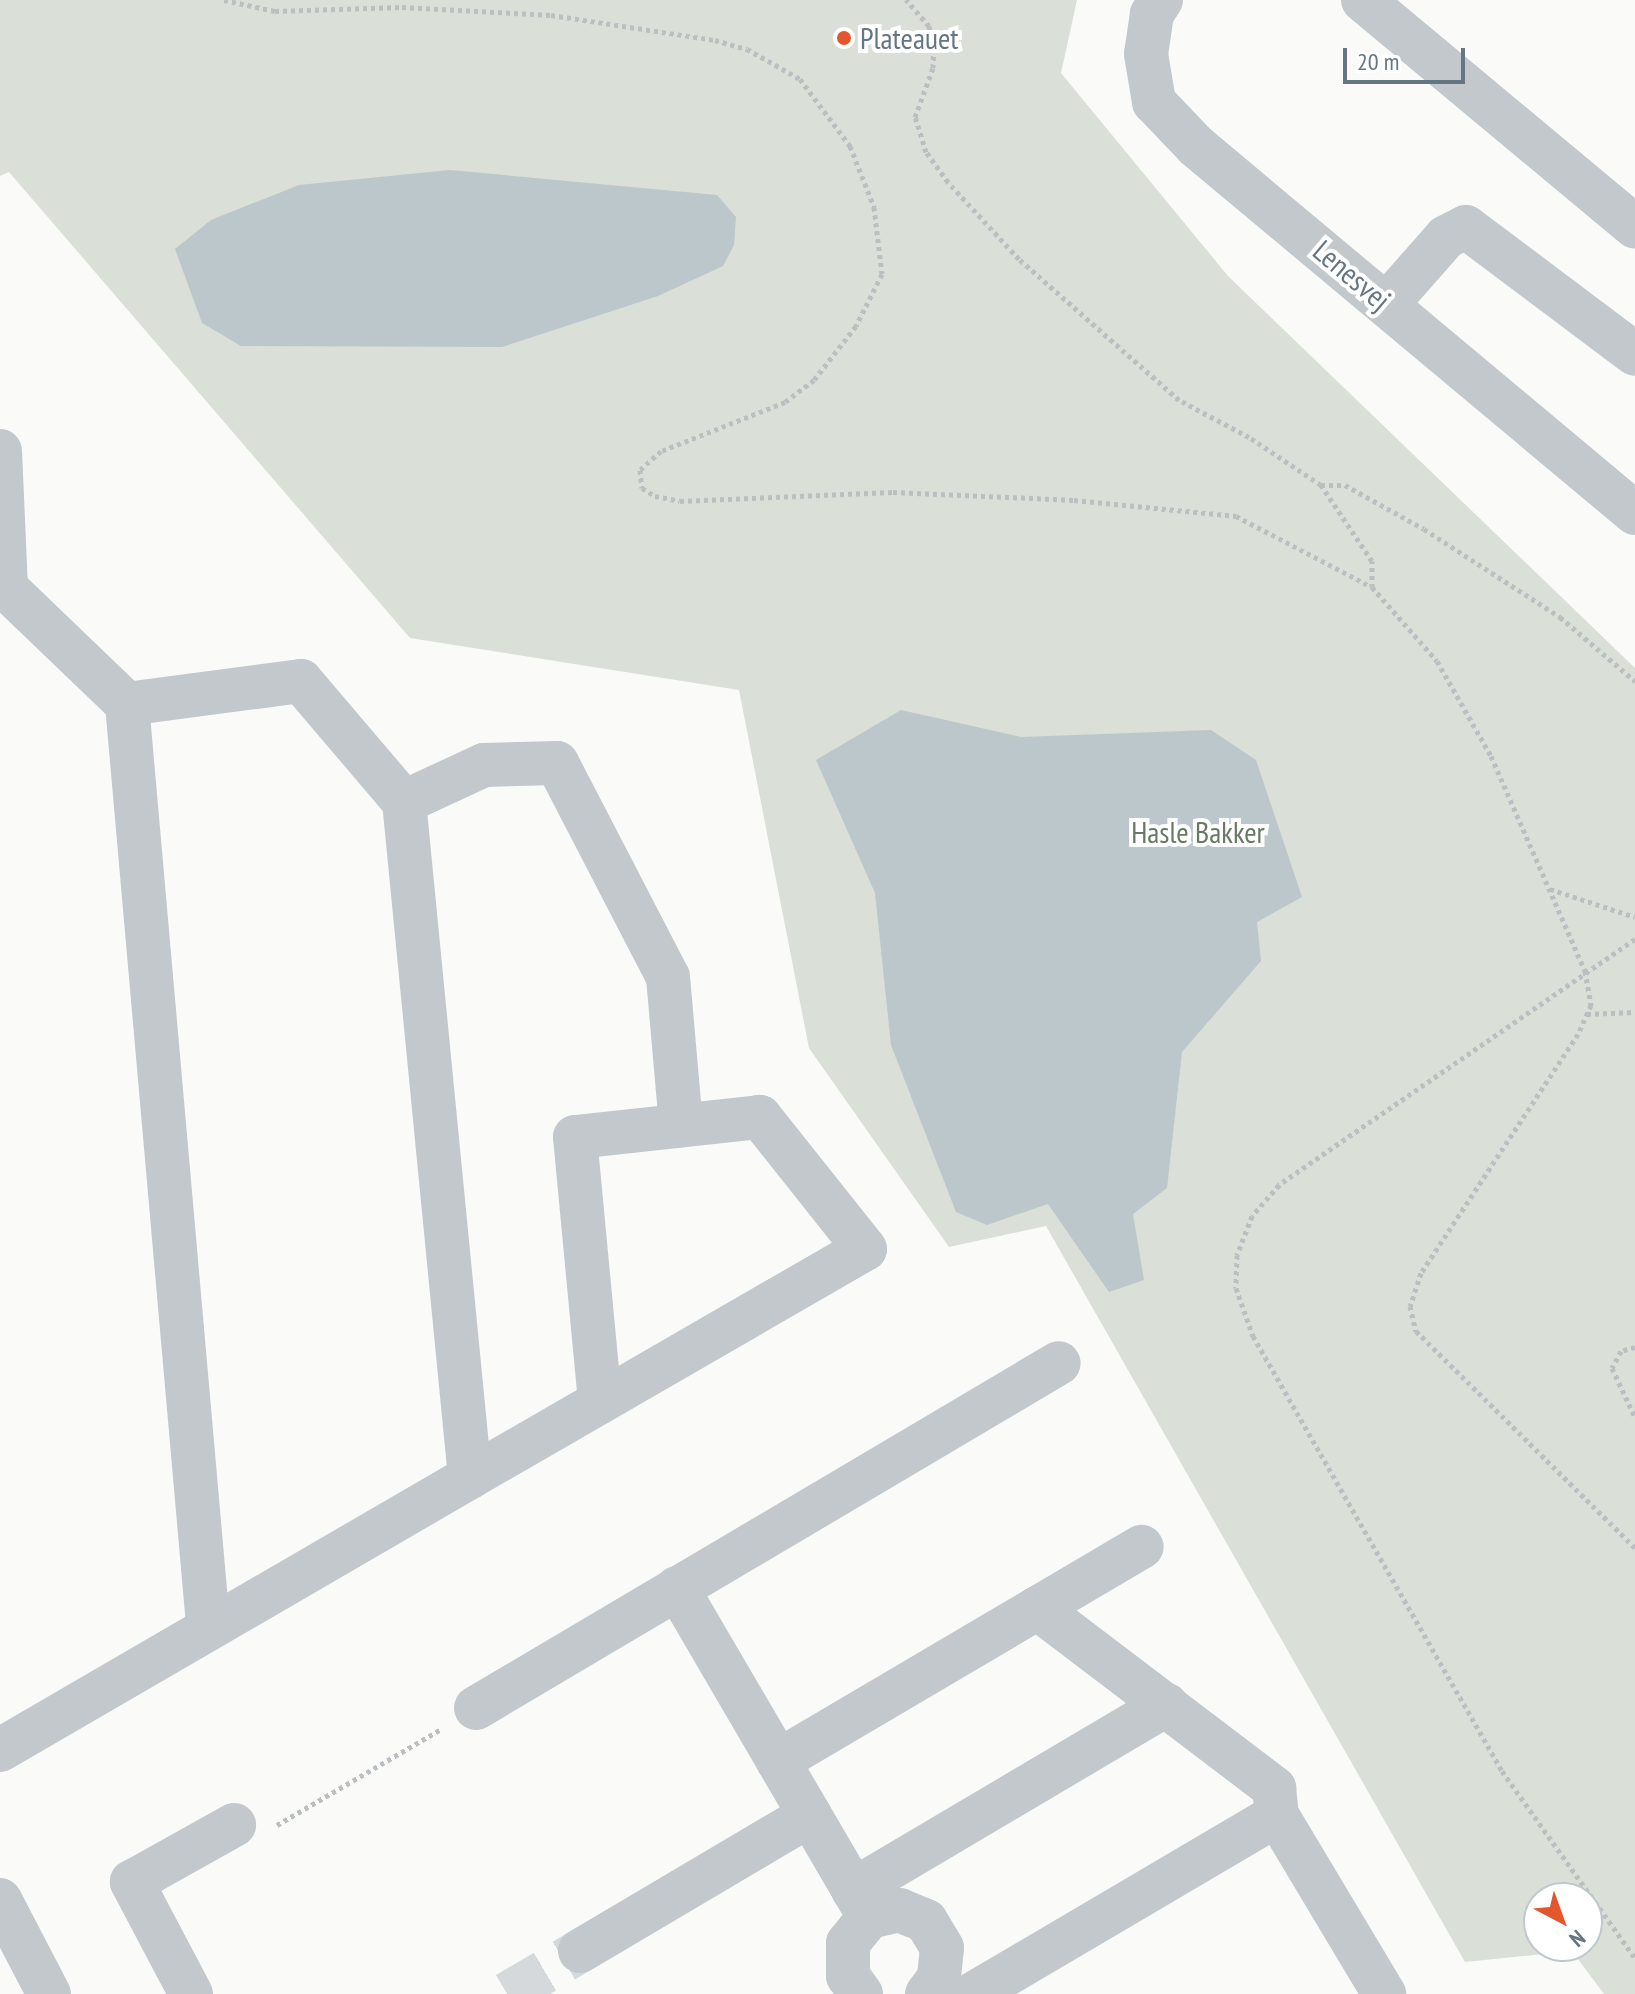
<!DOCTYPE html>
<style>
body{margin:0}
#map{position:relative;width:1635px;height:1994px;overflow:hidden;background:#fafaf8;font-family:"PT Sans Narrow",sans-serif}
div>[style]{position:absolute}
.green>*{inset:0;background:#dadfd7}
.water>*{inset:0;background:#bbc7cb}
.minor-tunnel>*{height:44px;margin-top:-22px;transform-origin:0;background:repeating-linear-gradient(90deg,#d5d9db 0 44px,transparent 0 66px)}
.path>*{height:5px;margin-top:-2.5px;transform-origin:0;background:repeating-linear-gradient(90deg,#bbbfc2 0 4px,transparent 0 8px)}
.minor>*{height:44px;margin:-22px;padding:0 22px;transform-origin:22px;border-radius:22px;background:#c3c8cc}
.dots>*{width:22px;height:22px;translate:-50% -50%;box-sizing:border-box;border:4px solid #fff;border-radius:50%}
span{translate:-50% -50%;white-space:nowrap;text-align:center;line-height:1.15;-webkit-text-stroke:8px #fff;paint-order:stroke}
.poi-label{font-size:30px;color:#657683}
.left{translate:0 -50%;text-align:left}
.street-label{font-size:30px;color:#657683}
.park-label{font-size:30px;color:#687a64}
.north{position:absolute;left:1523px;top:1882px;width:80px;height:80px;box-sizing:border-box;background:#fff;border:2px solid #c1c8cd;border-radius:50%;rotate:139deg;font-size:22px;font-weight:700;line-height:32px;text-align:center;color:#657683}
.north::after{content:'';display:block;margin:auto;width:28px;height:36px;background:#e4572e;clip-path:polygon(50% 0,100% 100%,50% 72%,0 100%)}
.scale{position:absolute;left:1343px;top:48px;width:122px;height:36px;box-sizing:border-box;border:4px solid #657683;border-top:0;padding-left:10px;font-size:24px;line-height:28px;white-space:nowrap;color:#657683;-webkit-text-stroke:6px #fff;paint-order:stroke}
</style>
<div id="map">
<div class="green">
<div style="clip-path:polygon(evenodd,0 0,1077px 0,1061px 73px,1228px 276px,1635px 668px,1635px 1994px,1604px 1994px,1572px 1951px,1465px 1962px,1046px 1226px,949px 1247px,809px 1048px,739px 690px,410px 638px,9px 172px,0 176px,0 0,1539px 1898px,1587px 1898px,1587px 1946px,1539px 1946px,1539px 1898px)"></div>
</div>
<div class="water">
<div style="clip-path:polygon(450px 170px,717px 195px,736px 217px,734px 245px,723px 266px,658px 296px,502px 347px,241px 346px,202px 323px,175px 249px,211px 220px,299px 185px)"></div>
<div style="clip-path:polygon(901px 710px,1021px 737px,1211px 730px,1256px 760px,1302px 897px,1257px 922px,1261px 961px,1182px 1052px,1167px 1188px,1133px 1214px,1144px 1280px,1109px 1292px,1048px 1204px,987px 1225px,956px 1212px,891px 1045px,875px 893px,816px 760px)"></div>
</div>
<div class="minor-tunnel">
<div style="left:507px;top:1994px;width:85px;rotate:-30.5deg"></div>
</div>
<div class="path">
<div style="left:224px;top:0;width:52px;rotate:12.2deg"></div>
<div style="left:275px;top:11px;width:127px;rotate:-1.8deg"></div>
<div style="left:402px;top:7px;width:149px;rotate:3.1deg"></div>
<div style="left:551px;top:15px;width:166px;rotate:8.7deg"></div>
<div style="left:715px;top:40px;width:33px;rotate:16deg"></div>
<div style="left:747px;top:49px;width:61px;rotate:29.5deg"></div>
<div style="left:800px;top:79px;width:84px;rotate:53.3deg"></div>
<div style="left:850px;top:146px;width:66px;rotate:68.5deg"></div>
<div style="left:874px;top:207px;width:67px;rotate:83.2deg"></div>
<div style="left:882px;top:274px;width:58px;rotate:116.6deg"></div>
<div style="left:856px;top:326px;width:68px;rotate:127.9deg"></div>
<div style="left:814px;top:380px;width:36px;rotate:143deg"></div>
<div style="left:785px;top:402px;width:133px;rotate:158.4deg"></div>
<div style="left:661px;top:451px;width:28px;rotate:138deg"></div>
<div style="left:640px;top:470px;width:18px;rotate:84deg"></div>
<div style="left:642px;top:488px;width:15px;rotate:32deg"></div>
<div style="left:655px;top:496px;width:25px;rotate:11deg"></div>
<div style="left:680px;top:501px;width:213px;rotate:-2.4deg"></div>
<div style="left:893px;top:492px;width:181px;rotate:2.5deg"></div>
<div style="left:1074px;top:500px;width:163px;rotate:5.6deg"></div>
<div style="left:1236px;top:516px;width:153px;rotate:27.6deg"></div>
<div style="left:1372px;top:587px;width:26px;rotate:-90deg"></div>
<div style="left:1372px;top:561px;width:92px;rotate:-123.9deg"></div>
<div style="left:1321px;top:485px;width:87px;rotate:-146.3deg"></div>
<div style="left:1249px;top:437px;width:79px;rotate:-152.1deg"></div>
<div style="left:1179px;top:400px;width:213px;rotate:-138.6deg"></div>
<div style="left:1019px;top:259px;width:105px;rotate:-132.7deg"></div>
<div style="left:948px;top:182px;width:37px;rotate:-126deg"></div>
<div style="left:926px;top:152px;width:37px;rotate:-107deg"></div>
<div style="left:915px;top:117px;width:52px;rotate:-69.8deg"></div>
<div style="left:933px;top:68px;width:23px;rotate:-88deg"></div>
<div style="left:934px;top:45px;width:20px;rotate:-105deg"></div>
<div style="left:929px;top:26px;width:35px;rotate:-131deg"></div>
<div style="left:1321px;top:485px;width:24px"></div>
<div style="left:1345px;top:485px;width:90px;rotate:29.1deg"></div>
<div style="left:1424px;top:529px;width:162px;rotate:32.9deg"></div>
<div style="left:1560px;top:617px;width:99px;rotate:40.5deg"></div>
<div style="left:1372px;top:587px;width:98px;rotate:48.7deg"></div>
<div style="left:1437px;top:661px;width:109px;rotate:60.4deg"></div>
<div style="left:1491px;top:756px;width:235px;rotate:66.4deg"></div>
<div style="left:1585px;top:971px;width:35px;rotate:80deg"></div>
<div style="left:1591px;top:1005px;width:32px;rotate:114deg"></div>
<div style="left:1578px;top:1034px;width:286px;rotate:123.3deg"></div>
<div style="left:1421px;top:1273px;width:35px;rotate:108deg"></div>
<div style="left:1410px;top:1306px;width:26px;rotate:77deg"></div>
<div style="left:1416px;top:1331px;width:308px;rotate:44.7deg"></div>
<div style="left:1550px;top:889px;width:89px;rotate:18.2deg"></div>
<div style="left:1635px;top:939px;width:433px;rotate:145.4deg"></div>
<div style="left:1279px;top:1185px;width:41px;rotate:131.1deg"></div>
<div style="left:1252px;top:1216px;width:42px;rotate:111deg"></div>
<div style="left:1237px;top:1255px;width:33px;rotate:92deg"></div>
<div style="left:1236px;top:1288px;width:51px;rotate:70.5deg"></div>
<div style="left:1253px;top:1336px;width:501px;rotate:60.21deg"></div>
<div style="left:1502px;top:1771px;width:229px;rotate:54.6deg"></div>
<div style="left:1587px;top:1014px;width:48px;rotate:-2.4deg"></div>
<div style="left:1635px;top:1347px;width:15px;rotate:164deg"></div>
<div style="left:1621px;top:1351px;width:19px;rotate:118deg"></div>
<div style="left:1612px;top:1368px;width:54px;rotate:64.9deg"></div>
<div style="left:277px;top:1825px;width:190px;rotate:-30.3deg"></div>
</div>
<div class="minor">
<div style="left:1161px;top:0;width:17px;rotate:123deg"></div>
<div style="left:1152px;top:14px;width:40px;rotate:98.5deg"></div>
<div style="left:1146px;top:54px;width:49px;rotate:80.5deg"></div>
<div style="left:1154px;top:102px;width:61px;rotate:46.3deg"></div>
<div style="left:1196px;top:146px;width:572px;rotate:39.9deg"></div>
<div style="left:1363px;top:0;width:354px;rotate:39.8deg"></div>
<div style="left:1387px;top:304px;width:89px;rotate:-48.6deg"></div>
<div style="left:1446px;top:237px;width:22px;rotate:-27deg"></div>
<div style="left:1466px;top:227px;width:211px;rotate:36.9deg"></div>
<div style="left:0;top:451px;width:137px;rotate:87.5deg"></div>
<div style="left:6px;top:588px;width:168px;rotate:43.8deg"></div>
<div style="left:404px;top:802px;width:88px;rotate:-24.8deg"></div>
<div style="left:484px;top:765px;width:73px;rotate:-1.6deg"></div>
<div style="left:557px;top:763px;width:241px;rotate:62.6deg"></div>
<div style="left:668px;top:977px;width:149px;rotate:85deg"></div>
<div style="left:470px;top:1477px;width:456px;rotate:-30deg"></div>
<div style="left:865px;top:1249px;width:169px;rotate:-128.5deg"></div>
<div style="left:760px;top:1117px;width:186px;rotate:173.8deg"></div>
<div style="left:575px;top:1137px;width:266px;rotate:84.6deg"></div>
<div style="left:677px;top:1588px;width:381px;rotate:59.7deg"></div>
<div style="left:1037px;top:1608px;width:298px;rotate:37.2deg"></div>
<div style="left:1274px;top:1788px;width:27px;rotate:84deg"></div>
<div style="left:1277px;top:1815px;width:209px;rotate:59.1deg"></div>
<div style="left:476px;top:1708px;width:677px;rotate:-30.62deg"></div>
<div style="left:0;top:1750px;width:544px;rotate:-30.15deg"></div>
<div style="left:470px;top:1477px;width:678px;rotate:-95.58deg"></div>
<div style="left:404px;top:802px;width:159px;rotate:-130.4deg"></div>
<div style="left:301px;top:681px;width:176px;rotate:172.5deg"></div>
<div style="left:127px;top:704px;width:925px;rotate:84.97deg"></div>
<div style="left:778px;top:1761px;width:422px;rotate:-30.5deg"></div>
<div style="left:853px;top:1890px;width:364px;rotate:-30.6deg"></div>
<div style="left:0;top:1900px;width:106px;rotate:62.5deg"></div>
<div style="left:580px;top:1951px;width:267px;rotate:-30.6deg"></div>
<div style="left:191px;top:1994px;width:127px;rotate:-117.8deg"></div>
<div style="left:132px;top:1882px;width:117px;rotate:-29.2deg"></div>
<div style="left:861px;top:1994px;width:22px;rotate:-126deg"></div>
<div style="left:848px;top:1976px;width:33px;rotate:-90deg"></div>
<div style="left:848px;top:1943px;width:33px;rotate:-51deg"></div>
<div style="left:869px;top:1917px;width:31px;rotate:-13deg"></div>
<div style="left:899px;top:1910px;width:29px;rotate:22deg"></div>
<div style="left:926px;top:1921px;width:31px;rotate:59deg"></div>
<div style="left:942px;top:1948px;width:30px;rotate:96deg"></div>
<div style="left:939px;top:1978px;width:20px;rotate:127deg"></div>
<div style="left:973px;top:1994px;width:353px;rotate:-30.5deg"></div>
</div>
<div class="dots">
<div style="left:844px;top:38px;background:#e4572e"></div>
</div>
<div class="poi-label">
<span class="left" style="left:860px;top:38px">Plateauet</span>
</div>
<div class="street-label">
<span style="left:1352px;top:275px;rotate:40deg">Lenesvej</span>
</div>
<div class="park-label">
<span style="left:1198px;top:832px">Hasle Bakker</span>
</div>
<div class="north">N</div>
<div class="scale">20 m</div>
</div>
